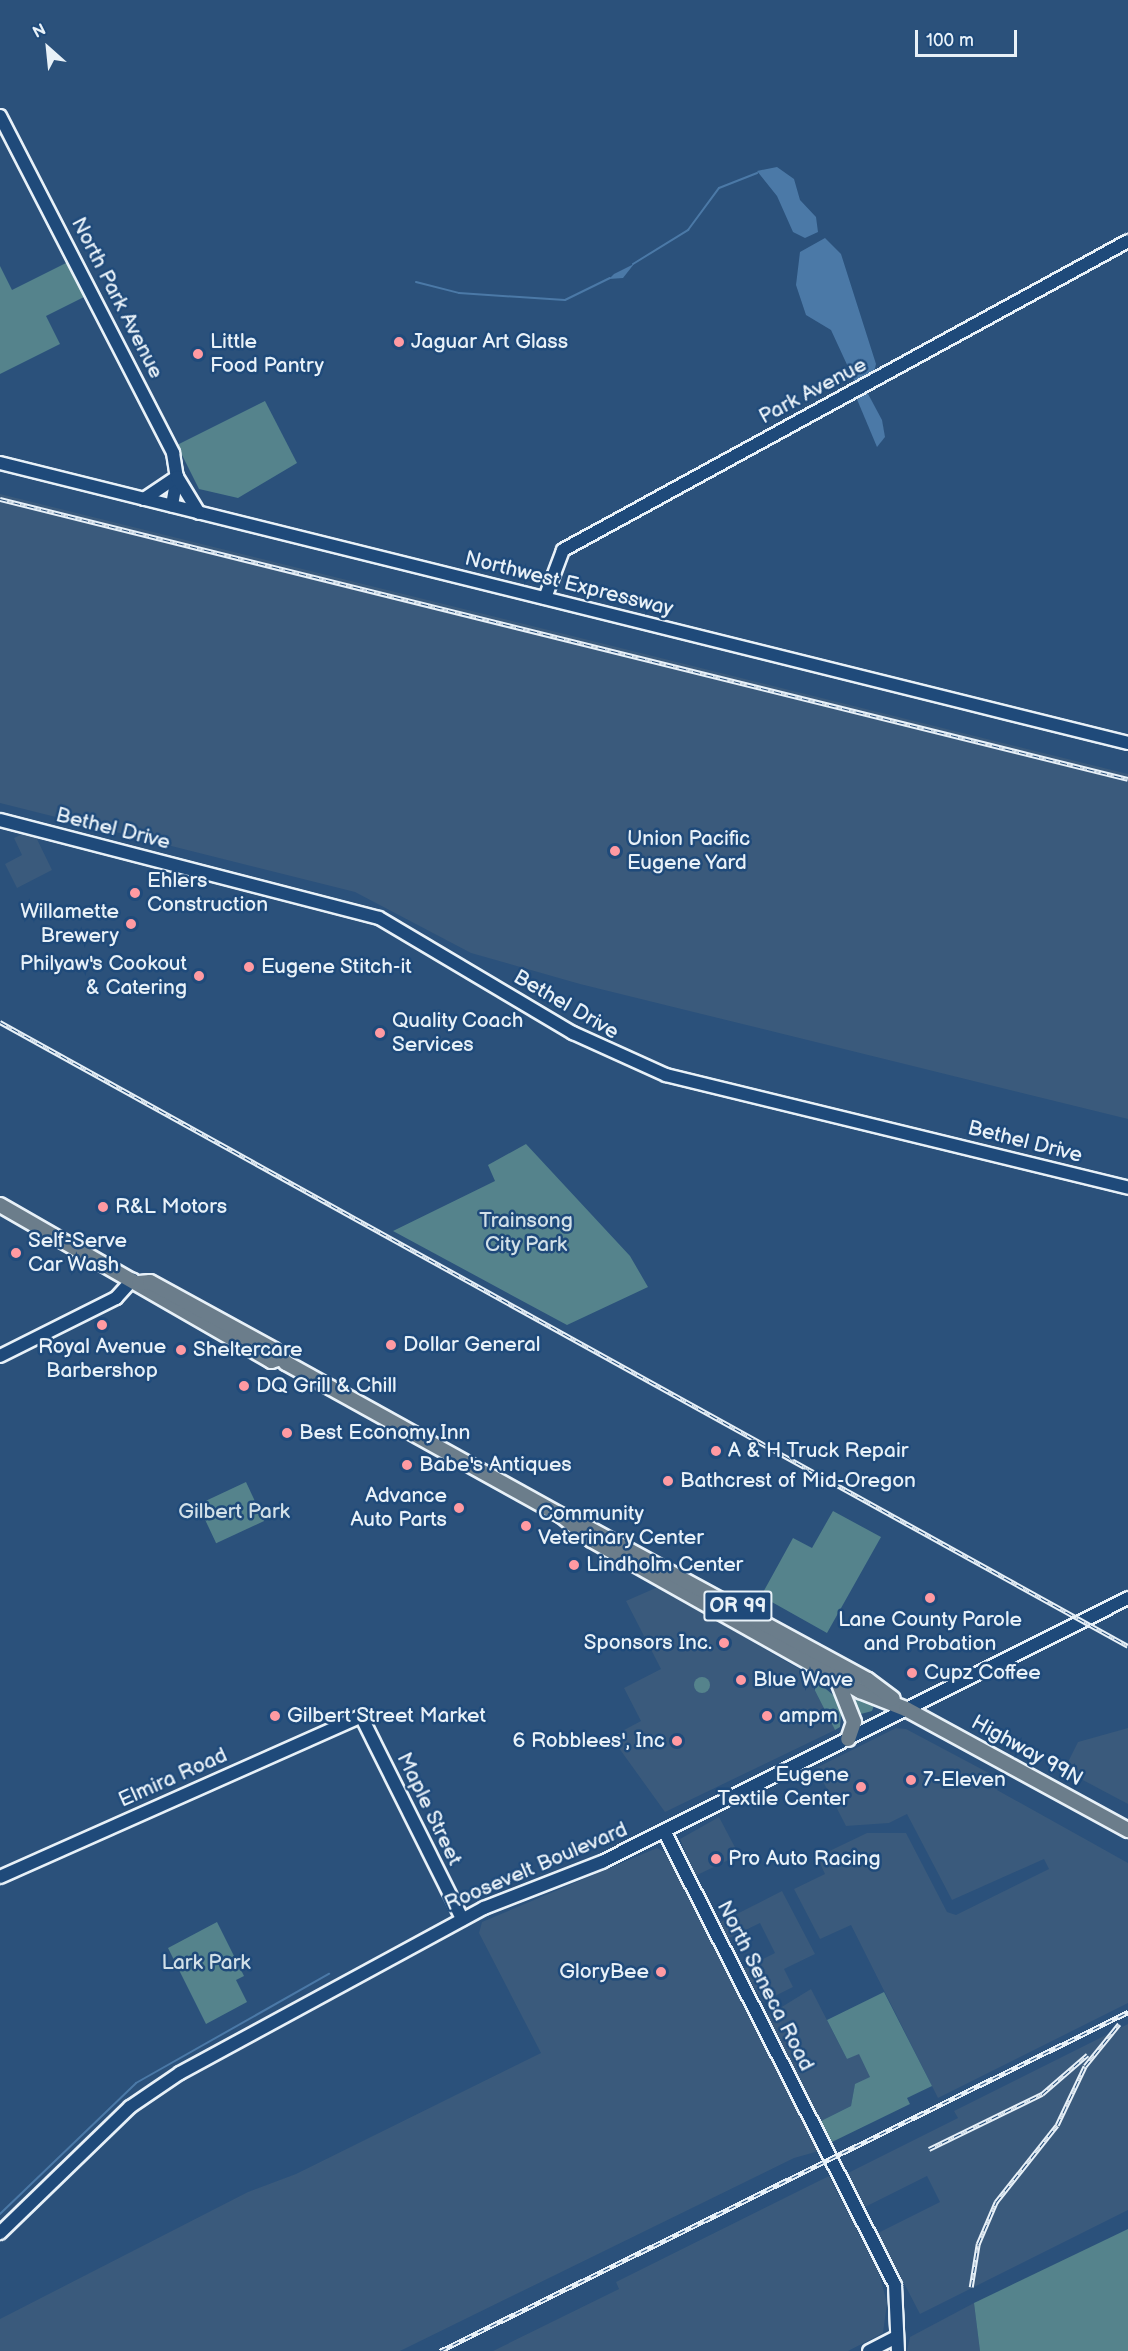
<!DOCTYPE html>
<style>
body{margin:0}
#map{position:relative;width:1128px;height:2351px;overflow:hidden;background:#2b517b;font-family:"Balsamiq Sans",sans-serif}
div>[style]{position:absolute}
.built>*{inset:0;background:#3a5a7c}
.green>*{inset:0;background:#55838c;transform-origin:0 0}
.round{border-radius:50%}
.water>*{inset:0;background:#4b79a7}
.stream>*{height:2px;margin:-1px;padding:0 1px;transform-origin:1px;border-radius:1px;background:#4b79a7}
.roads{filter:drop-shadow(2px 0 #e8f1f8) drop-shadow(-2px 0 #e8f1f8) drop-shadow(0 2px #e8f1f8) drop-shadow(0 -2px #e8f1f8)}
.secondary>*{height:12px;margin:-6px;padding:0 6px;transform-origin:6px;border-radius:6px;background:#1f4a7a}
.primary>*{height:14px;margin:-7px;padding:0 7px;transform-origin:7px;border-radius:7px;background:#6b7d8b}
.rail>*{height:4.5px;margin-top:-2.25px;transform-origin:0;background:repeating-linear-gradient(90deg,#1f4a7a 0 7px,#e8f1f8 0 14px);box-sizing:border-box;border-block:2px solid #e8f1f8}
.dots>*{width:16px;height:16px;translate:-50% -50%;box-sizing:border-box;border:3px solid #1f4a7a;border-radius:50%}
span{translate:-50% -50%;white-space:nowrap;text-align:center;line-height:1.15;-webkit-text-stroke:5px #1f4a7a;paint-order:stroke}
.shield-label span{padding:2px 4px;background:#1f4a7a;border:2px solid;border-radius:4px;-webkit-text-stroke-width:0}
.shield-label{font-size:20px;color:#e8f1f8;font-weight:700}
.street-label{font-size:21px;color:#e8f1f8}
.poi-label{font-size:21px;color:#e8f1f8}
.left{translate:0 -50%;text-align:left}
.right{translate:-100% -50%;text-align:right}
.park-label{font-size:21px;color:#d2e0e8}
.north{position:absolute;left:18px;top:18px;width:60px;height:60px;-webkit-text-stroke:4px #1f4a7a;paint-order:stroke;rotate:333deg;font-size:16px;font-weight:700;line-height:24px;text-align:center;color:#e8f1f8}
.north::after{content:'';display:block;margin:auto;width:21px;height:27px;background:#e8f1f8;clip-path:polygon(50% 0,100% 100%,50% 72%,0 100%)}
.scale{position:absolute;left:915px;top:30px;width:102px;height:27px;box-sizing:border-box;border:3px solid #e8f1f8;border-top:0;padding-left:8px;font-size:18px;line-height:21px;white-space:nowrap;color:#e8f1f8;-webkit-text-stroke:4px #1f4a7a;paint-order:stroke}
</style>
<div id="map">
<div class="built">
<div style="clip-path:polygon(0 494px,1128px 774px,1128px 1119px,580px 984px,471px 953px,355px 892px,0 803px)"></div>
<div style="clip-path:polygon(26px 832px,35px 835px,52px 870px,17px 888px,5px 864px,22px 855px,14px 838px)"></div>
<div style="clip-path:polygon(658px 1587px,806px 1673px,835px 1730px,665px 1812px,611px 1737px,641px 1721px,624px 1688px,661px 1669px,626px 1601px)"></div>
<div style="clip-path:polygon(896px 1728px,906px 1729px,1002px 1780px,997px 1790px,1128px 1863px,1128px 2003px,938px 2098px,851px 1925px,820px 1939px,794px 1889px,825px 1874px,817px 1857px,867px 1833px,906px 1833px,947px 1912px,956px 1915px,1049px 1869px,1044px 1859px,952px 1900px,907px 1814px,889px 1823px,846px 1826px,816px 1768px)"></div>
<div style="clip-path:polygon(1128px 1728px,1128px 1804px,1064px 1770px,1078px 1742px)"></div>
<div style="clip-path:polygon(719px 1817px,739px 1855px,695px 1876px,680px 1839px)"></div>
<div style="clip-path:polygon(657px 1848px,666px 1853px,819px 2151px,794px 2158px,400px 2351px,0 2351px,0 2319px,248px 2192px,296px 2174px,541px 2053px,479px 1933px,482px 1922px)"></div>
<div style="clip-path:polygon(782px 1891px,815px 1954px,784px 1969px,793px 1987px,763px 2002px,743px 1969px,775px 1953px,760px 1923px,727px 1939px,719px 1923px)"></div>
<div style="clip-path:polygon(811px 1989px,847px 2059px,859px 2053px,871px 2077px,855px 2085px,851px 2106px,821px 2121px,767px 2016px)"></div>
<div style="clip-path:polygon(1128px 2024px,1128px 2210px,920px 2314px,878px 2233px,940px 2202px,927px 2176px,865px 2207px,848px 2173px,958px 2118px,954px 2111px)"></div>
<div style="clip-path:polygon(829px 2176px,879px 2273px,887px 2303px,883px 2333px,848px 2351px,493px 2351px,619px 2289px,616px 2282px)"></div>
<div style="clip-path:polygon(974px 2303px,980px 2351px,907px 2351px,910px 2337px)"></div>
</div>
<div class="green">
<div style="clip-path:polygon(68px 262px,86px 296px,46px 316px,60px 344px,0 374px,0 266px,12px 290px)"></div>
<div style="clip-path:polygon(265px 401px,297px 463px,238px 498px,199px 489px,177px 445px)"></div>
<div style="clip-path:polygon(526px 1144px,630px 1256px,648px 1287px,567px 1325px,393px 1231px,495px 1181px,488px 1165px)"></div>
<div style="left:246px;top:1482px;width:43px;height:53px;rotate:65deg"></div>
<div style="clip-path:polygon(833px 1511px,881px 1537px,827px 1633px,761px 1596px,793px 1538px,812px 1548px)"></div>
<div style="clip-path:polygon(806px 1673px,842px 1702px,840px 1727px,835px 1730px)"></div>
<div class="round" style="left:694px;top:1677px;width:16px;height:16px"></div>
<div style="clip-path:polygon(855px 1694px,874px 1705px,872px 1711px,857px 1715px)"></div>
<div style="clip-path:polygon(217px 1922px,244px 1976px,236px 1980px,247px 2002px,206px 2024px,168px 1948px)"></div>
<div style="clip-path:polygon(884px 1992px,932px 2086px,907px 2098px,910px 2104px,832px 2142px,821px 2121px,851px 2106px,855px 2084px,870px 2077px,859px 2054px,847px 2059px,827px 2020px)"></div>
<div style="clip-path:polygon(1128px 2229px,1128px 2351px,980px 2351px,974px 2303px)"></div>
</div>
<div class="water">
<div style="clip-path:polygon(777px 167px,794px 179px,800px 200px,816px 217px,818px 232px,805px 238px,793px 232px,777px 196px,757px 171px)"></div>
<div style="clip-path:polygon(825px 238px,841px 254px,876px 364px,874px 372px,855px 382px,831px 330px,806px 315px,796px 285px,800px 252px)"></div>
<div style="clip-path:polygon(634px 264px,623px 278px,609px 279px,614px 274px)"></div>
<div style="clip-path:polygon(867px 392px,882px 420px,885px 437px,877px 447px,856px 397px)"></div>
</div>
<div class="stream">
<div style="left:633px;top:264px;width:65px;rotate:-31.7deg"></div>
<div style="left:688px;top:230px;width:52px;rotate:-53.6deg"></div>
<div style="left:719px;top:188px;width:41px;rotate:-21.5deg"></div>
<div style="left:416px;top:282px;width:44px;rotate:14.3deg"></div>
<div style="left:459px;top:293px;width:106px;rotate:3.8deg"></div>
<div style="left:565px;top:300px;width:50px;rotate:-26.1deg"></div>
<div style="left:0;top:2214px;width:189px;rotate:-43.9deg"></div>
<div style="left:136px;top:2083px;width:222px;rotate:-29.5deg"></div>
</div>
<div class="roads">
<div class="secondary">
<div style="left:0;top:116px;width:379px;rotate:62.8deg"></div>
<div style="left:173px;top:453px;width:24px;rotate:81deg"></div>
<div style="left:177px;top:477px;width:29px;rotate:100deg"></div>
<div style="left:0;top:463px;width:1162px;rotate:13.94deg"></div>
<div style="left:144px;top:499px;width:40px;rotate:-34deg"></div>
<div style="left:177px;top:477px;width:42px;rotate:58.6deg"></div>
<div style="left:545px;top:598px;width:51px;rotate:-69.4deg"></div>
<div style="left:563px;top:550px;width:644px;rotate:-28.67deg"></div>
<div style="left:0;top:820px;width:391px;rotate:14.5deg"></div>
<div style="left:379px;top:918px;width:226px;rotate:30.7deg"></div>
<div style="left:573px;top:1033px;width:102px;rotate:24.3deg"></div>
<div style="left:666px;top:1075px;width:476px;rotate:13.7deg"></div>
<div style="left:0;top:1356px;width:130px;rotate:-26.6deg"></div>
<div style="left:116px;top:1298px;width:25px;rotate:-48deg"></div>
<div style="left:664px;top:1831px;width:509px;rotate:63.03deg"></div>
<div style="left:895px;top:2285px;width:66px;rotate:87.4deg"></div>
<div style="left:0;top:1877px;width:395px;rotate:-24deg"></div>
<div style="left:361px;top:1716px;width:227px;rotate:63.5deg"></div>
<div style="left:0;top:2233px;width:181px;rotate:-44.1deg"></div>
<div style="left:130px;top:2107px;width:60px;rotate:-34.2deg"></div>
<div style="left:180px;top:2073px;width:346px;rotate:-28.5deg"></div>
<div style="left:484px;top:1908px;width:127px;rotate:-21.3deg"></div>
<div style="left:602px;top:1862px;width:589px;rotate:-26.65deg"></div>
<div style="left:869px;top:2351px;width:31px;rotate:-27deg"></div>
</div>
<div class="primary">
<div style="left:0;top:1205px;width:313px;rotate:29.9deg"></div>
<div style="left:271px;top:1361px;width:7px;rotate:-16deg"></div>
<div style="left:139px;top:1283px;width:11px;rotate:-5deg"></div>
<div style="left:150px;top:1282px;width:141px;rotate:28.7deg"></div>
<div style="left:274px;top:1350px;width:18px;rotate:47deg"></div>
<div style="left:286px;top:1363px;width:316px;rotate:29deg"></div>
<div style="left:562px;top:1516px;width:38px;rotate:39deg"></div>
<div style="left:592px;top:1540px;width:308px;rotate:29.4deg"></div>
<div style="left:860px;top:1691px;width:49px;rotate:21.4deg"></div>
<div style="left:906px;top:1709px;width:253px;rotate:28.6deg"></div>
<div style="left:575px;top:1521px;width:333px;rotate:28.5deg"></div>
<div style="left:868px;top:1680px;width:31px;rotate:37deg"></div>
<div style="left:837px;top:1679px;width:46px;rotate:68.4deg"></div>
<div style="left:854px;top:1722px;width:18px;rotate:109deg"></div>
</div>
</div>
<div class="rail">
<div style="left:0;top:499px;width:1162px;rotate:13.94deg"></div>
<div style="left:0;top:1022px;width:1289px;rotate:28.95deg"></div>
<div style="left:929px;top:2149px;width:126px;rotate:-26deg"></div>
<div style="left:1042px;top:2094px;width:60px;rotate:-40.9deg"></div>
<div style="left:971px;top:2287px;width:44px;rotate:-80.8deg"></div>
<div style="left:978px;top:2244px;width:46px;rotate:-66.8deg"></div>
<div style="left:996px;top:2202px;width:98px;rotate:-51.6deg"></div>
<div style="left:1057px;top:2125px;width:65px;rotate:-64.6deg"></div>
<div style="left:1085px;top:2066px;width:54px;rotate:-51deg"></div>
<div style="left:440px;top:2351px;width:767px;rotate:-26.23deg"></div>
</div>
<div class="dots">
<div style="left:399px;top:342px;background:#ff9aa2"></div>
<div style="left:198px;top:354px;background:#ff9aa2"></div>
<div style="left:615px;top:851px;background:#ff9aa2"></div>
<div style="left:135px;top:893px;background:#ff9aa2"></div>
<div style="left:131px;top:924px;background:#ff9aa2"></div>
<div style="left:249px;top:967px;background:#ff9aa2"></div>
<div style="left:199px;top:976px;background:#ff9aa2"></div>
<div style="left:380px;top:1033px;background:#ff9aa2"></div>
<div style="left:103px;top:1207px;background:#ff9aa2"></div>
<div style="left:16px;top:1253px;background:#ff9aa2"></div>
<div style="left:102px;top:1325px;background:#ff9aa2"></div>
<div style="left:391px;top:1345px;background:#ff9aa2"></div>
<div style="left:181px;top:1350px;background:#ff9aa2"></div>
<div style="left:244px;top:1386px;background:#ff9aa2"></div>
<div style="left:287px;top:1433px;background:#ff9aa2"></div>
<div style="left:716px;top:1451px;background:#ff9aa2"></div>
<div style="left:407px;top:1465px;background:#ff9aa2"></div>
<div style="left:668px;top:1481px;background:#ff9aa2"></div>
<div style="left:459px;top:1508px;background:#ff9aa2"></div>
<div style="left:526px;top:1526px;background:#ff9aa2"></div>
<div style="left:574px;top:1565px;background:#ff9aa2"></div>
<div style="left:930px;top:1598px;background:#ff9aa2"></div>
<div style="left:724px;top:1643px;background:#ff9aa2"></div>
<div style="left:912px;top:1673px;background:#ff9aa2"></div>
<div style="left:741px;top:1680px;background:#ff9aa2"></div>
<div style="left:275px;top:1716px;background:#ff9aa2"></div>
<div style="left:767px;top:1716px;background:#ff9aa2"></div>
<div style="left:677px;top:1741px;background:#ff9aa2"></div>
<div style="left:911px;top:1780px;background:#ff9aa2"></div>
<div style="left:861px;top:1787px;background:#ff9aa2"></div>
<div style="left:716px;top:1859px;background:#ff9aa2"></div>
<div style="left:661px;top:1972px;background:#ff9aa2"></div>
</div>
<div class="shield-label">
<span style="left:738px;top:1606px">OR 99</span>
</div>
<div class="street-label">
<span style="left:117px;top:298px;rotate:63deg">North Park Avenue</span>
<span style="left:813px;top:391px;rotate:-28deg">Park Avenue</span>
<span style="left:569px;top:584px;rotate:14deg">Northwest Expressway</span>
<span style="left:113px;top:829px;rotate:14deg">Bethel Drive</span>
<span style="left:566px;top:1005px;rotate:30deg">Bethel Drive</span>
<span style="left:1025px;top:1142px;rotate:14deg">Bethel Drive</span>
<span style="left:1027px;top:1751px;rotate:29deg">Highway 99N</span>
<span style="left:173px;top:1778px;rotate:-24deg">Elmira Road</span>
<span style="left:429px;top:1809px;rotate:64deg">Maple Street</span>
<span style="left:536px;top:1867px;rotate:-23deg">Roosevelt Boulevard</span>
<span style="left:765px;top:1986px;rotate:63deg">North Seneca Road</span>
</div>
<div class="poi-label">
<span class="left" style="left:210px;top:354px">Little<br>Food Pantry</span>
<span class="left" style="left:411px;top:342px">Jaguar Art Glass</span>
<span class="left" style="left:627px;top:851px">Union Pacific<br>Eugene Yard</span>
<span class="left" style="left:147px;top:893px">Ehlers<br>Construction</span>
<span class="right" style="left:119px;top:924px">Willamette<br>Brewery</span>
<span class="right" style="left:187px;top:976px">Philyaw's Cookout<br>&amp; Catering</span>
<span class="left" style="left:261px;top:967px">Eugene Stitch-it</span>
<span class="left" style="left:392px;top:1033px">Quality Coach<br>Services</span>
<span class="left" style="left:115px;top:1207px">R&amp;L Motors</span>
<span class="left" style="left:28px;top:1253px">Self-Serve<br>Car Wash</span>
<span class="left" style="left:403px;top:1345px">Dollar General</span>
<span style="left:102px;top:1359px">Royal Avenue<br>Barbershop</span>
<span class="left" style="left:193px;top:1350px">Sheltercare</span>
<span class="left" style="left:256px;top:1386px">DQ Grill &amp; Chill</span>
<span class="left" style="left:299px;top:1433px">Best Economy Inn</span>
<span class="left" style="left:728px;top:1451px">A &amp; H Truck Repair</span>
<span class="left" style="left:419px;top:1465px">Babe's Antiques</span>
<span class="left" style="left:680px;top:1481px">Bathcrest of Mid-Oregon</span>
<span class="right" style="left:447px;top:1508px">Advance<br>Auto Parts</span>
<span class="left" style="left:538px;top:1526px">Community<br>Veterinary Center</span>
<span class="left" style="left:586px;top:1565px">Lindholm Center</span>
<span style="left:930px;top:1632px">Lane County Parole<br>and Probation</span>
<span class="right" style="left:712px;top:1643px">Sponsors Inc.</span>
<span class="left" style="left:924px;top:1673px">Cupz Coffee</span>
<span class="left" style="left:753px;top:1680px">Blue Wave</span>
<span class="left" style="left:287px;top:1716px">Gilbert Street Market</span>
<span class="left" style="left:779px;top:1716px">ampm</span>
<span class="right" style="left:665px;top:1741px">6 Robblees', Inc</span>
<span class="right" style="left:849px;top:1787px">Eugene<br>Textile Center</span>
<span class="left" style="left:923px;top:1780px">7-Eleven</span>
<span class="left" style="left:728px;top:1859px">Pro Auto Racing</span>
<span class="right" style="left:649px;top:1972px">GloryBee</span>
</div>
<div class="park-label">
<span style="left:526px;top:1233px">Trainsong<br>City Park</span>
<span style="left:234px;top:1512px">Gilbert Park</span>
<span style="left:206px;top:1963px">Lark Park</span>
</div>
<div class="north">N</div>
<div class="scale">100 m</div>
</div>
